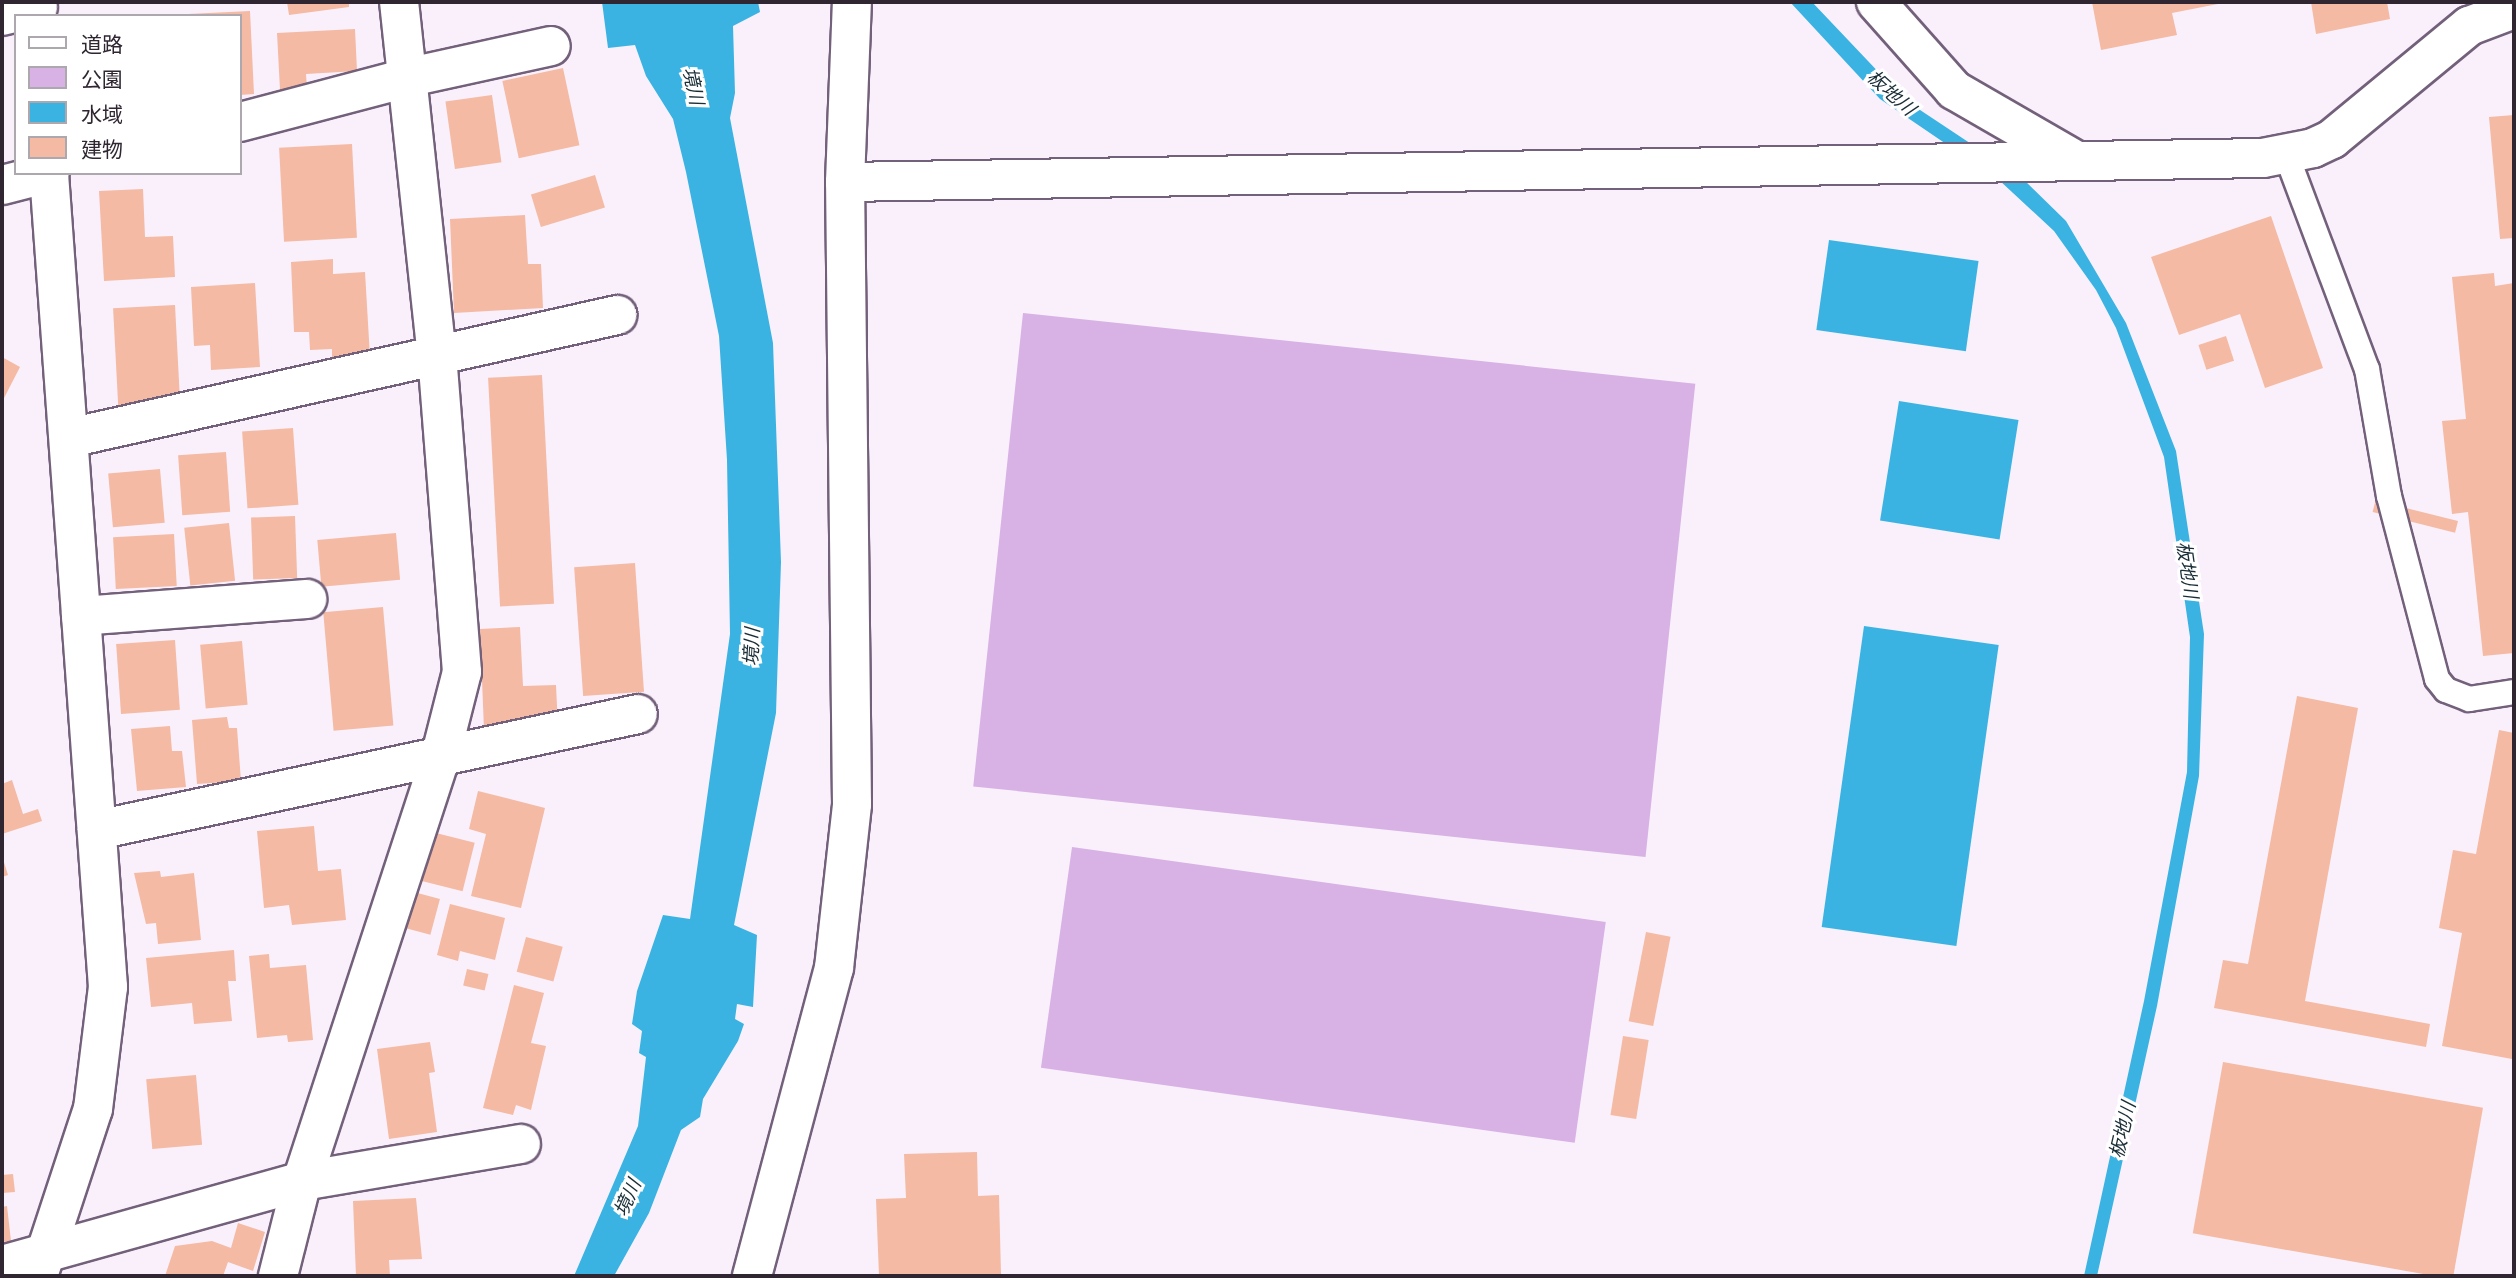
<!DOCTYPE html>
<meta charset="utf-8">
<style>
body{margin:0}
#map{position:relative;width:2516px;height:1278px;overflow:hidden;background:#f9f0fc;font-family:Merriweather,"Noto Sans JP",serif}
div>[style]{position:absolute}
.green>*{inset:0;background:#d8b1e5;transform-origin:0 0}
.water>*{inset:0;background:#3ab3e2;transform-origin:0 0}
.building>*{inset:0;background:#f4baa3;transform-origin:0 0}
.roads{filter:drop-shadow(2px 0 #73607a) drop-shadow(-2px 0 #73607a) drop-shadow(0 2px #73607a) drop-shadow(0 -2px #73607a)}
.lane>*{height:24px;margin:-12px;padding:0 12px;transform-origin:12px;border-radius:12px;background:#fff}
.street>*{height:38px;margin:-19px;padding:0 19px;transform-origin:19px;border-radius:19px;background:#fff}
.secondary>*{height:38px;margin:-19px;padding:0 19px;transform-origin:19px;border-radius:19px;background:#fff}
span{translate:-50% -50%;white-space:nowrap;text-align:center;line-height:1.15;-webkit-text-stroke:6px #fff;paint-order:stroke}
.water-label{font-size:19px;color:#192d36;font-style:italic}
.frame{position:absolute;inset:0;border:4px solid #2f2632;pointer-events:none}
.legend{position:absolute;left:14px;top:14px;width:228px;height:161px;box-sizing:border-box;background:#fff;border:2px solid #aca8ad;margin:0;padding:9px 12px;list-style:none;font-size:21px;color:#2f2632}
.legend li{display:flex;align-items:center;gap:14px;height:35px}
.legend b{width:35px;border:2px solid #aca8ad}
</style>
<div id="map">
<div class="green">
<div style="left:1023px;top:313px;width:676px;height:476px;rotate:6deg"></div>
<div style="left:1072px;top:847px;width:539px;height:223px;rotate:8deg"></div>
</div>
<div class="water">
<div style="clip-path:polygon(602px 2px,758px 2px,760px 12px,733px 26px,735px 93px,730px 118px,773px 343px,781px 562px,776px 713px,734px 925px,757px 935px,753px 1007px,737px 1004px,735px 1019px,744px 1024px,738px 1041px,703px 1099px,700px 1117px,681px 1130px,649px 1213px,614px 1276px,574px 1276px,638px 1126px,646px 1057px,639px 1053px,642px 1031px,632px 1024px,637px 991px,663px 915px,690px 919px,730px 634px,727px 460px,719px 336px,686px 172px,673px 119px,646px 76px,635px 45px,608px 48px)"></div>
<div style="clip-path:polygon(1790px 2px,1812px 2px,1905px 100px,2021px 177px,2066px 221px,2126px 323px,2176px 451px,2204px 634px,2199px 776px,2157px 1006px,2097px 1276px,2084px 1276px,2144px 1001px,2187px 772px,2190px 637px,2164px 457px,2116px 328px,2096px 290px,2054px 231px,1999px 180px,1880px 99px)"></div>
<div style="left:1829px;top:240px;width:151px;height:91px;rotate:8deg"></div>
<div style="left:1899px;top:401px;width:121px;height:121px;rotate:9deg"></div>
<div style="left:1864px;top:626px;width:136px;height:304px;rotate:8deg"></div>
</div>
<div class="building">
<div style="clip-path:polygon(287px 2px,349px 2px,349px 7px,289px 15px)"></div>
<div style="clip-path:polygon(2092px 2px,2223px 2px,2223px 3px,2172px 13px,2177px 35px,2101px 50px)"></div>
<div style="clip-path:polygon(2311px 2px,2387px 2px,2390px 19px,2316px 34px)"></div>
<div style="clip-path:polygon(250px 11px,254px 94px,240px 95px,240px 16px,188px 14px)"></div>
<div style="clip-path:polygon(355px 29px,357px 71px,306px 74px,307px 89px,280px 90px,277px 33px)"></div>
<div style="left:563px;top:68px;width:79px;height:62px;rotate:78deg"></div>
<div style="left:492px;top:95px;width:68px;height:47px;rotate:82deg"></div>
<div style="clip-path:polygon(2514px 115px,2514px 238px,2500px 239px,2489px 117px)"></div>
<div style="left:352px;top:144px;width:94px;height:73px;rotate:87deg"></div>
<div style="left:595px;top:175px;width:34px;height:67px;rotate:73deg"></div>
<div style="clip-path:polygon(143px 189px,145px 237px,173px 236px,175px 277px,104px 281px,99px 191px)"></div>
<div style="clip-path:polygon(525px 215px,528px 264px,541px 264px,543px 308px,454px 313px,450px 219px)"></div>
<div style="clip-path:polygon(2271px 216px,2323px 368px,2265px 388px,2240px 314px,2179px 335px,2151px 257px)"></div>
<div style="clip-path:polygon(333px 259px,333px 274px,365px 272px,370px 357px,332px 359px,332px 349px,310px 350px,309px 332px,294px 332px,291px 262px)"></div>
<div style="clip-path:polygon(2494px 273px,2495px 286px,2514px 283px,2514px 653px,2483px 656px,2468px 512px,2452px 514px,2442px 421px,2466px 419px,2452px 277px)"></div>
<div style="clip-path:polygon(255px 283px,260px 367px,211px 370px,210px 345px,194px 346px,191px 287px)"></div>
<div style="left:175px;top:305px;width:100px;height:62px;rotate:87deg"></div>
<div style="left:2226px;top:336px;width:26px;height:29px;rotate:72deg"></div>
<div style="clip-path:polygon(2px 357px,20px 367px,2px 402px)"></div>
<div style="left:542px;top:375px;width:229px;height:54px;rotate:87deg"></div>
<div style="left:293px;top:428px;width:77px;height:51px;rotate:86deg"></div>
<div style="left:226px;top:452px;width:60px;height:48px;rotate:86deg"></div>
<div style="left:160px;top:469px;width:54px;height:52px;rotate:85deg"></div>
<div style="left:295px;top:516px;width:62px;height:44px;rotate:88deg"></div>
<div style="left:2458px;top:521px;width:12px;height:85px;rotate:104deg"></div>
<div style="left:229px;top:523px;width:58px;height:45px;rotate:84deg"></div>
<div style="left:396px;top:533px;width:47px;height:79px;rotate:85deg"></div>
<div style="left:174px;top:534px;width:52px;height:61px;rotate:87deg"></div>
<div style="left:635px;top:563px;width:129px;height:61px;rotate:86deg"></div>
<div style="left:383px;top:607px;width:119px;height:60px;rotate:85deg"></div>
<div style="clip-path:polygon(520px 627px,523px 686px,556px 685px,558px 727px,484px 730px,480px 629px)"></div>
<div style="left:175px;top:640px;width:70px;height:59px;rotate:86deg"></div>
<div style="left:242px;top:641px;width:64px;height:42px;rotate:85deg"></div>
<div style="clip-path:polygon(2297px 696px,2358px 708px,2305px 1001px,2430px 1024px,2426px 1047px,2214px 1008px,2223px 960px,2248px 964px)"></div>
<div style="clip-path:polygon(227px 717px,229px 728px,237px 728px,241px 781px,197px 784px,192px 720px)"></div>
<div style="clip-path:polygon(170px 726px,172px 751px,182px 751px,186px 787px,137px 791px,131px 729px)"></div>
<div style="clip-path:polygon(2499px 730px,2514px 733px,2512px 1059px,2442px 1046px,2462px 933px,2439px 928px,2453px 850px,2476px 854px)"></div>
<div style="clip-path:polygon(12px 780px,23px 814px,38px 809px,42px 821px,2px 834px,2px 784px)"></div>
<div style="clip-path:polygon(478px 791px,545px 808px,521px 908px,471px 896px,486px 834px,469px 829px)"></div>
<div style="clip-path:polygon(314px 826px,318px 871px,341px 869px,346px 920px,292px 925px,289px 905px,264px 908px,257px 831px)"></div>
<div style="left:432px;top:832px;width:44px;height:50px;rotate:14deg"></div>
<div style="clip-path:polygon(2px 856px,8px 875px,2px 877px)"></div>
<div style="clip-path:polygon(160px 871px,161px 877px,194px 873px,201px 940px,158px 944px,156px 923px,146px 924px,134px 873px)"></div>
<div style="left:410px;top:891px;width:31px;height:37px;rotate:15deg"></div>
<div style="clip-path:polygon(450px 904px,505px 918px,495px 960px,460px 951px,458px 961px,437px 955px)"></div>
<div style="left:1646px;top:932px;width:25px;height:91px;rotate:11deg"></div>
<div style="left:526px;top:937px;width:38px;height:36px;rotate:15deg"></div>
<div style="clip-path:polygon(234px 950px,236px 981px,228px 981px,232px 1021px,194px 1024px,192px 1003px,151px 1007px,146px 958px)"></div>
<div style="clip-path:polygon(269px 954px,270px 968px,306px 965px,313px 1040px,288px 1042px,287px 1035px,257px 1038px,249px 956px)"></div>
<div style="left:467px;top:969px;width:22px;height:17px;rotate:13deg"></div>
<div style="clip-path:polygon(514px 985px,544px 993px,531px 1043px,546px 1046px,531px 1110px,516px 1105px,513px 1115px,483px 1108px)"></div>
<div style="left:1623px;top:1036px;width:26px;height:80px;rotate:9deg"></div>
<div style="clip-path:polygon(430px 1042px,435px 1072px,429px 1073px,437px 1132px,389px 1139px,377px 1049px)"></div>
<div style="left:2223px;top:1062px;width:264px;height:174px;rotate:10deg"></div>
<div style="left:196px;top:1075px;width:70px;height:50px;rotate:85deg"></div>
<div style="clip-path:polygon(977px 1152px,978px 1196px,999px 1195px,1001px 1274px,879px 1276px,876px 1199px,906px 1198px,904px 1154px)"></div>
<div style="clip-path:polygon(13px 1174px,15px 1192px,2px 1193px,2px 1175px)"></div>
<div style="clip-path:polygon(416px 1198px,422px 1259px,389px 1260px,390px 1276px,356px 1276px,353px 1201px)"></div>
<div style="clip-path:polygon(7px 1206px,11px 1241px,2px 1242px,2px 1207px)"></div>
<div style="clip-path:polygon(238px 1223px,265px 1232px,253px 1271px,228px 1262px,223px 1276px,165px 1276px,175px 1246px,212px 1241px,231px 1248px)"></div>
</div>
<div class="roads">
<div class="lane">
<div style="left:2286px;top:154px;width:230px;rotate:69.4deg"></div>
<div style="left:2367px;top:369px;width:129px;rotate:80.2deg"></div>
<div style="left:2389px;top:496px;width:189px;rotate:75.3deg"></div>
<div style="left:2437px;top:679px;width:14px;rotate:51deg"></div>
<div style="left:2446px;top:690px;width:25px;rotate:21deg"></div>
<div style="left:2469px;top:699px;width:46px;rotate:-8.8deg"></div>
</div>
<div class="street">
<div style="left:1876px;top:2px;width:118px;rotate:48.4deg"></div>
<div style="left:1954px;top:90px;width:140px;rotate:30deg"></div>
<div style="left:2px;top:16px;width:37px;rotate:-14deg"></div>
<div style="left:240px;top:122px;width:176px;rotate:-14.8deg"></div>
<div style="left:410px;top:77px;width:144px;rotate:-12.4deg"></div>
<div style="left:845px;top:182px;width:1418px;rotate:-0.97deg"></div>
<div style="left:2263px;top:158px;width:51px;rotate:-11.3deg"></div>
<div style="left:2313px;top:148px;width:21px;rotate:-25deg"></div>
<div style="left:2332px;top:139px;width:178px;rotate:-39.5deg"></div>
<div style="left:2469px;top:26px;width:48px;rotate:-20.7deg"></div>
<div style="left:2px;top:185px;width:49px;rotate:-14.3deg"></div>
<div style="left:69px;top:438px;width:562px;rotate:-12.65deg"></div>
<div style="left:81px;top:616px;width:227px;rotate:-4.3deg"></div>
<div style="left:97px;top:830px;width:553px;rotate:-12.1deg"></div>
<div style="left:2px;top:1265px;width:312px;rotate:-15.6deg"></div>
<div style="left:302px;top:1181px;width:222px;rotate:-9.6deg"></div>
<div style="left:38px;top:1276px;width:176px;rotate:-71.8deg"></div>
<div style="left:93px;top:1109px;width:123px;rotate:-83deg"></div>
<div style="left:108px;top:987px;width:816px;rotate:-94.15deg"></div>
<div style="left:278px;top:1276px;width:98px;rotate:-75.8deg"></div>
<div style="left:302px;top:1181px;width:445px;rotate:-71.9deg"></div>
<div style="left:440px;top:758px;width:89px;rotate:-75.7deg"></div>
<div style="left:462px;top:672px;width:316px;rotate:-94.5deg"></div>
<div style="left:437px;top:357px;width:357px;rotate:-96.1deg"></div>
</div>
<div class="secondary">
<div style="left:752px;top:1276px;width:319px;rotate:-75.1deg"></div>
<div style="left:834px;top:968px;width:165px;rotate:-83.7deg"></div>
<div style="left:852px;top:804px;width:622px;rotate:-90.64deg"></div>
<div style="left:845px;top:182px;width:180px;rotate:-87.8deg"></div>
</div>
</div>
<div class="water-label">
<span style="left:693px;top:86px;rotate:78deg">境川</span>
<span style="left:1891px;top:93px;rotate:42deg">板地川</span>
<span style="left:2187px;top:570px;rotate:82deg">板地川</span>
<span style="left:752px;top:647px;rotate:-87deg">境川</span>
<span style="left:2123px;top:1130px;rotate:-77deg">板地川</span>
<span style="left:628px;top:1198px;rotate:-66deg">境川</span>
</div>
<div class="frame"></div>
<ul class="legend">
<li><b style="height:9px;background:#fff"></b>道路</li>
<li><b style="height:19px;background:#d8b1e5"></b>公園</li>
<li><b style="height:19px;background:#3ab3e2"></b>水域</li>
<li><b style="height:19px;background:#f4baa3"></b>建物</li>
</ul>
</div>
